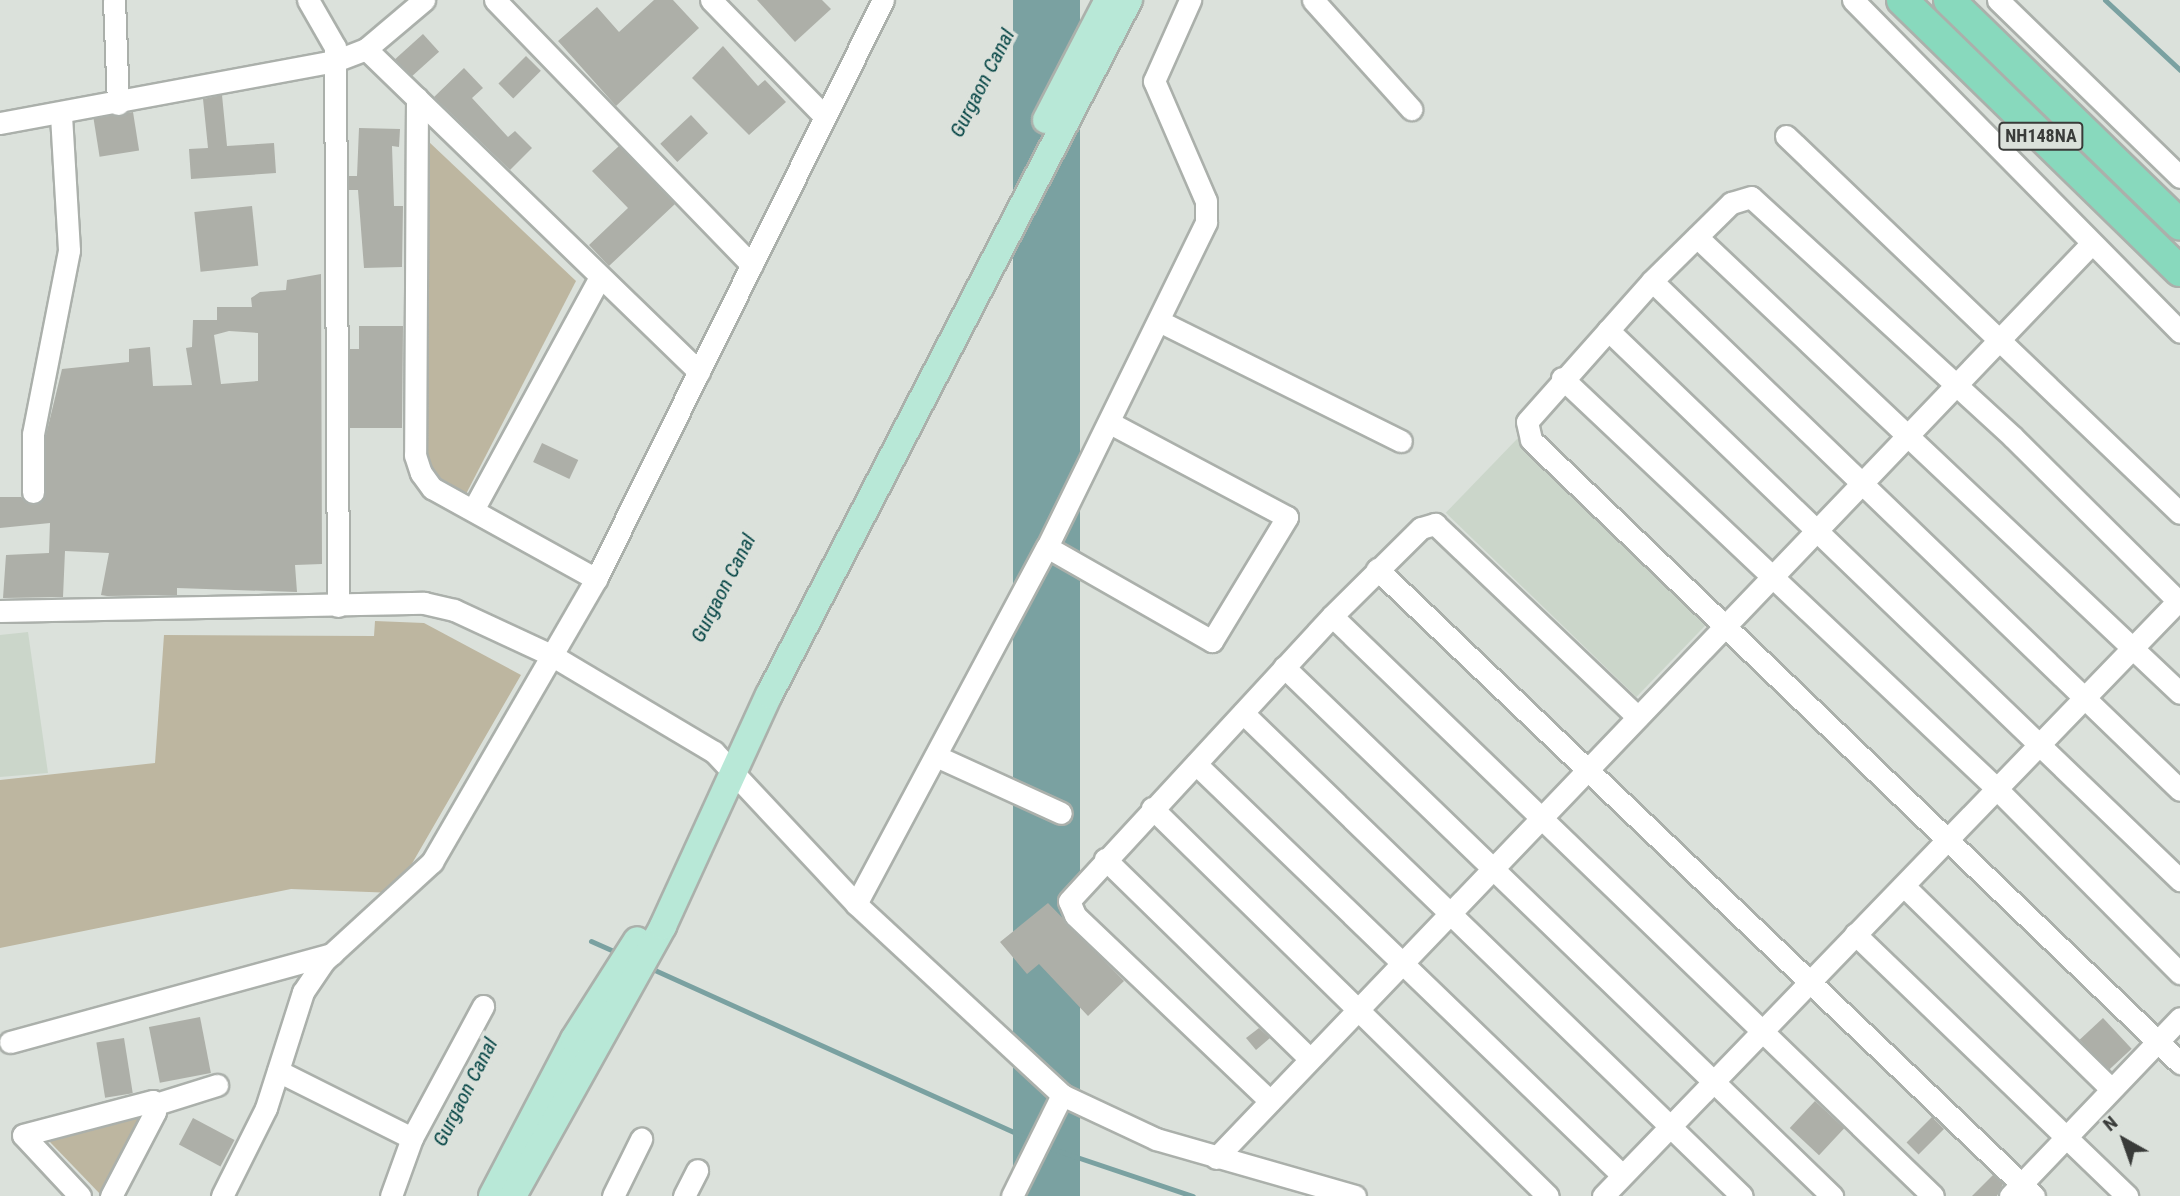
<!DOCTYPE html>
<style>
body{margin:0}
#map{position:relative;width:2180px;height:1196px;overflow:hidden;background:#dbe1db;font-family:"Roboto Condensed",sans-serif}
div>[style]{position:absolute}
.built>*{inset:0;background:#cbd6ca;transform-origin:0 0}
.green>*{inset:0;background:#bdb6a0}
.water>*{inset:0;background:#7aa1a1;transform-origin:0 0}
.stream>*{height:5px;margin:-2.5px;padding:0 2.5px;transform-origin:2.5px;border-radius:2.5px;background:#7aa1a1}
.building>*{inset:0;background:#adafa8;transform-origin:0 0}
.roads{filter:drop-shadow(2px 0 #abb0ab) drop-shadow(-2px 0 #abb0ab) drop-shadow(0 2px #abb0ab) drop-shadow(0 -2px #abb0ab)}
.minor>*{height:21px;margin:-10.5px;padding:0 10.5px;transform-origin:10.5px;border-radius:10.5px;background:#fff}
.major>*{height:26px;margin:-13px;padding:0 13px;transform-origin:13px;border-radius:13px;background:#b8e8d7}
.highway>*{height:30px;margin:-15px;padding:0 15px;transform-origin:15px;border-radius:15px;background:#88d9bd}
span{translate:-50% -50%;white-space:nowrap;text-align:center;line-height:1.15;-webkit-text-stroke:7px #dbe1db;paint-order:stroke}
.shield-label span{padding:2px 5px;background:#dbe1db;border:2px solid;border-radius:5px;-webkit-text-stroke-width:0}
.shield-label{font-size:18px;color:#393b39;font-weight:700}
.water-label{font-size:21px;color:#054545;font-style:italic}
.north{position:absolute;left:2089px;top:1105px;width:70px;height:70px;-webkit-text-stroke:5px #dbe1db;paint-order:stroke;rotate:320deg;font-size:19px;font-weight:700;line-height:28px;text-align:center;color:#393b39}
.north::after{content:'';display:block;margin:auto;width:24px;height:32px;background:#393b39;clip-path:polygon(50% 0,100% 100%,50% 72%,0 100%)}
</style>
<div id="map">
<div class="built">
<div style="left:1518px;top:438px;width:265px;height:104px;rotate:44deg"></div>
<div style="clip-path:polygon(28px 632px,48px 773px,0 777px,0 635px)"></div>
</div>
<div class="green">
<div style="clip-path:polygon(428px 141px,576px 281px,466px 494px,425px 471px)"></div>
<div style="clip-path:polygon(375px 621px,424px 623px,521px 675px,395px 893px,291px 889px,0 948px,0 780px,155px 763px,164px 635px,374px 636px)"></div>
<div style="clip-path:polygon(150px 1110px,102px 1196px,49px 1141px)"></div>
</div>
<div class="water">
<div style="left:1013px;top:0;width:67px;height:1343px"></div>
</div>
<div class="stream">
<div style="left:2105px;top:0;width:103px;rotate:43deg"></div>
<div style="left:591px;top:941px;width:32px;rotate:24deg"></div>
<div style="left:648px;top:967px;width:425px;rotate:24.3deg"></div>
<div style="left:1044px;top:1146px;width:157px;rotate:18.6deg"></div>
</div>
<div class="building">
<div style="clip-path:polygon(654px 0,673px 0,699px 28px,616px 106px,558px 41px,597px 7px,619px 32px)"></div>
<div style="clip-path:polygon(757px 0,822px 0,831px 9px,795px 42px)"></div>
<div style="left:423px;top:34px;width:24px;height:38px;rotate:48deg"></div>
<div style="clip-path:polygon(723px 46px,758px 86px,765px 80px,786px 102px,749px 135px,692px 78px)"></div>
<div style="left:526px;top:56px;width:21px;height:39px;rotate:45deg"></div>
<div style="clip-path:polygon(464px 68px,483px 88px,472px 98px,508px 137px,515px 131px,532px 148px,510px 170px,434px 97px)"></div>
<div style="clip-path:polygon(222px 95px,227px 146px,274px 143px,276px 173px,191px 179px,189px 149px,208px 148px,203px 99px)"></div>
<div style="left:133px;top:112px;width:39px;height:40px;rotate:81deg"></div>
<div style="left:691px;top:115px;width:25px;height:42px;rotate:47deg"></div>
<div style="clip-path:polygon(359px 128px,400px 129px,399px 147px,392px 146px,394px 206px,403px 206px,402px 267px,364px 268px,358px 190px,349px 190px,349px 176px,357px 176px)"></div>
<div style="clip-path:polygon(619px 146px,675px 204px,609px 266px,589px 245px,628px 208px,592px 171px)"></div>
<div style="left:252px;top:206px;width:60px;height:58px;rotate:84deg"></div>
<div style="clip-path:polygon(evenodd,321px 274px,322px 564px,295px 565px,297px 592px,177px 588px,177px 595px,107px 596px,101px 595px,109px 553px,65px 551px,63px 597px,3px 598px,6px 555px,49px 553px,50px 523px,0 528px,0 497px,21px 497px,32px 505px,45px 498px,46px 435px,62px 369px,129px 362px,129px 349px,150px 347px,153px 386px,192px 385px,186px 348px,192px 347px,193px 320px,217px 320px,217px 307px,252px 307px,251px 298px,260px 292px,286px 290px,287px 280px,321px 274px,229px 331px,258px 333px,258px 381px,221px 384px,214px 335px,229px 331px)"></div>
<div style="clip-path:polygon(359px 326px,403px 326px,402px 428px,350px 428px,350px 349px,359px 349px)"></div>
<div style="left:542px;top:443px;width:40px;height:21px;rotate:25deg"></div>
<div style="clip-path:polygon(1048px 903px,1124px 981px,1088px 1016px,1039px 964px,1027px 974px,1000px 942px)"></div>
<div style="left:200px;top:1017px;width:57px;height:52px;rotate:79deg"></div>
<div style="left:2103px;top:1018px;width:42px;height:32px;rotate:47deg"></div>
<div style="clip-path:polygon(1259px 1028px,1270px 1038px,1256px 1050px,1246px 1038px)"></div>
<div style="left:124px;top:1038px;width:56px;height:28px;rotate:81deg"></div>
<div style="left:1815px;top:1101px;width:40px;height:37px;rotate:43deg"></div>
<div style="left:1932px;top:1117px;width:17px;height:36px;rotate:45deg"></div>
<div style="left:193px;top:1118px;width:47px;height:30px;rotate:28deg"></div>
<div style="clip-path:polygon(1993px 1175px,2003px 1184px,1997px 1196px,1972px 1196px)"></div>
</div>
<div class="roads">
<div class="minor">
<div style="left:114px;top:0;width:104px;rotate:87.8deg"></div>
<div style="left:308px;top:0;width:54px;rotate:60.1deg"></div>
<div style="left:335px;top:47px;width:559px;rotate:89.69deg"></div>
<div style="left:495px;top:0;width:369px;rotate:45.9deg"></div>
<div style="left:711px;top:0;width:163px;rotate:45.7deg"></div>
<div style="left:1313px;top:0;width:147px;rotate:48deg"></div>
<div style="left:1853px;top:0;width:466px;rotate:45.4deg"></div>
<div style="left:1998px;top:0;width:254px;rotate:44.2deg"></div>
<div style="left:366px;top:49px;width:464px;rotate:44.1deg"></div>
<div style="left:417px;top:98px;width:357px;rotate:90.3deg"></div>
<div style="left:415px;top:455px;width:19px;rotate:72deg"></div>
<div style="left:421px;top:473px;width:19px;rotate:54deg"></div>
<div style="left:432px;top:488px;width:188px;rotate:29deg"></div>
<div style="left:0;top:123px;width:341px;rotate:-10.5deg"></div>
<div style="left:335px;top:61px;width:33px;rotate:-21deg"></div>
<div style="left:366px;top:49px;width:76px;rotate:-40.2deg"></div>
<div style="left:1786px;top:136px;width:545px;rotate:43.74deg"></div>
<div style="left:1697px;top:237px;width:664px;rotate:43.35deg"></div>
<div style="left:1652px;top:281px;width:733px;rotate:43.95deg"></div>
<div style="left:1159px;top:321px;width:270px;rotate:26.4deg"></div>
<div style="left:1608px;top:330px;width:794px;rotate:43.88deg"></div>
<div style="left:1562px;top:378px;width:597px;rotate:43.37deg"></div>
<div style="left:1996px;top:788px;width:261px;rotate:45.2deg"></div>
<div style="left:33px;top:492px;width:58px;rotate:-90deg"></div>
<div style="left:33px;top:434px;width:187px;rotate:-78.9deg"></div>
<div style="left:69px;top:250px;width:136px;rotate:-93.4deg"></div>
<div style="left:473px;top:510px;width:265px;rotate:-61.4deg"></div>
<div style="left:1047px;top:547px;width:190px;rotate:29.7deg"></div>
<div style="left:1212px;top:641px;width:145px;rotate:-58.8deg"></div>
<div style="left:1287px;top:517px;width:200px;rotate:-152deg"></div>
<div style="left:1377px;top:569px;width:908px;rotate:43.66deg"></div>
<div style="left:2180px;top:603px;width:235px;rotate:-135.2deg"></div>
<div style="left:2013px;top:437px;width:355px;rotate:-137.5deg"></div>
<div style="left:1751px;top:197px;width:21px;rotate:163deg"></div>
<div style="left:1731px;top:203px;width:111px;rotate:135.4deg"></div>
<div style="left:1652px;top:281px;width:188px;rotate:131.6deg"></div>
<div style="left:1527px;top:422px;width:18px;rotate:77deg"></div>
<div style="left:1531px;top:440px;width:900px;rotate:43.83deg"></div>
<div style="left:0;top:611px;width:424px;rotate:-1.1deg"></div>
<div style="left:424px;top:603px;width:31px;rotate:13deg"></div>
<div style="left:454px;top:610px;width:109px;rotate:24.9deg"></div>
<div style="left:553px;top:656px;width:187px;rotate:30.8deg"></div>
<div style="left:714px;top:752px;width:208px;rotate:46.9deg"></div>
<div style="left:856px;top:904px;width:281px;rotate:42.8deg"></div>
<div style="left:1062px;top:1095px;width:104px;rotate:25.1deg"></div>
<div style="left:1156px;top:1139px;width:207px;rotate:16deg"></div>
<div style="left:1332px;top:616px;width:835px;rotate:43.98deg"></div>
<div style="left:1284px;top:667px;width:762px;rotate:43.99deg"></div>
<div style="left:1243px;top:713px;width:694px;rotate:44.07deg"></div>
<div style="left:936px;top:756px;width:137px;rotate:24.5deg"></div>
<div style="left:1196px;top:764px;width:592px;rotate:43.97deg"></div>
<div style="left:1152px;top:808px;width:554px;rotate:44.42deg"></div>
<div style="left:1105px;top:859px;width:286px;rotate:44.3deg"></div>
<div style="left:1904px;top:886px;width:290px;rotate:44.4deg"></div>
<div style="left:856px;top:904px;width:405px;rotate:-61.9deg"></div>
<div style="left:1047px;top:547px;width:362px;rotate:-63.9deg"></div>
<div style="left:1206px;top:222px;width:21px;rotate:-90deg"></div>
<div style="left:1206px;top:201px;width:131px;rotate:-113.4deg"></div>
<div style="left:1154px;top:81px;width:89px;rotate:-66deg"></div>
<div style="left:1855px;top:934px;width:378px;rotate:43.9deg"></div>
<div style="left:10px;top:1042px;width:334px;rotate:-15.3deg"></div>
<div style="left:278px;top:1071px;width:150px;rotate:26.6deg"></div>
<div style="left:412px;top:1138px;width:62px;rotate:109.9deg"></div>
<div style="left:1270px;top:1101px;width:269px;rotate:-136.4deg"></div>
<div style="left:1075px;top:915px;width:15px;rotate:-113deg"></div>
<div style="left:1069px;top:901px;width:388px;rotate:-47.3deg"></div>
<div style="left:1332px;top:616px;width:125px;rotate:-44.7deg"></div>
<div style="left:1421px;top:528px;width:15px;rotate:-16deg"></div>
<div style="left:1435px;top:524px;width:280px;rotate:43.6deg"></div>
<div style="left:156px;top:1104px;width:64px;rotate:-17.3deg"></div>
<div style="left:412px;top:1138px;width:150px;rotate:-61.7deg"></div>
<div style="left:1216px;top:1158px;width:1265px;rotate:-46.25deg"></div>
<div style="left:80px;top:1196px;width:83px;rotate:-133.1deg"></div>
<div style="left:23px;top:1135px;width:134px;rotate:-14.7deg"></div>
<div style="left:153px;top:1101px;width:11px;rotate:80deg"></div>
<div style="left:155px;top:1112px;width:95px;rotate:117.6deg"></div>
<div style="left:222px;top:1196px;width:98px;rotate:-63.4deg"></div>
<div style="left:266px;top:1108px;width:122px;rotate:-72.3deg"></div>
<div style="left:303px;top:992px;width:37px;rotate:-56deg"></div>
<div style="left:324px;top:961px;width:147px;rotate:-42.5deg"></div>
<div style="left:432px;top:862px;width:327px;rotate:-59.9deg"></div>
<div style="left:596px;top:579px;width:646px;rotate:-63.63deg"></div>
<div style="left:613px;top:1196px;width:64px;rotate:-63.8deg"></div>
<div style="left:684px;top:1196px;width:29px;rotate:-63deg"></div>
<div style="left:1012px;top:1196px;width:113px;rotate:-63.7deg"></div>
<div style="left:1603px;top:1196px;width:830px;rotate:-45.98deg"></div>
<div style="left:2010px;top:1196px;width:246px;rotate:-46.3deg"></div>
</div>
<div class="major">
<div style="left:1046px;top:120px;width:135px;rotate:-62.7deg"></div>
<div style="left:492px;top:1196px;width:177px;rotate:-62.4deg"></div>
<div style="left:574px;top:1039px;width:117px;rotate:-57.5deg"></div>
<div style="left:513px;top:1196px;width:309px;rotate:-60.9deg"></div>
<div style="left:663px;top:926px;width:254px;rotate:-65.4deg"></div>
<div style="left:769px;top:695px;width:783px;rotate:-62.62deg"></div>
</div>
<div class="highway">
<div style="left:1902px;top:0;width:388px;rotate:44.3deg"></div>
<div style="left:1949px;top:0;width:322px;rotate:44.2deg"></div>
</div>
</div>
<div class="shield-label">
<span style="left:2041px;top:136px">NH148NA</span>
</div>
<div class="water-label">
<span style="left:982px;top:83px;rotate:-63deg">Gurgaon Canal</span>
<span style="left:723px;top:588px;rotate:-63deg">Gurgaon Canal</span>
<span style="left:465px;top:1092px;rotate:-63deg">Gurgaon Canal</span>
</div>
<div class="north">N</div>
</div>
